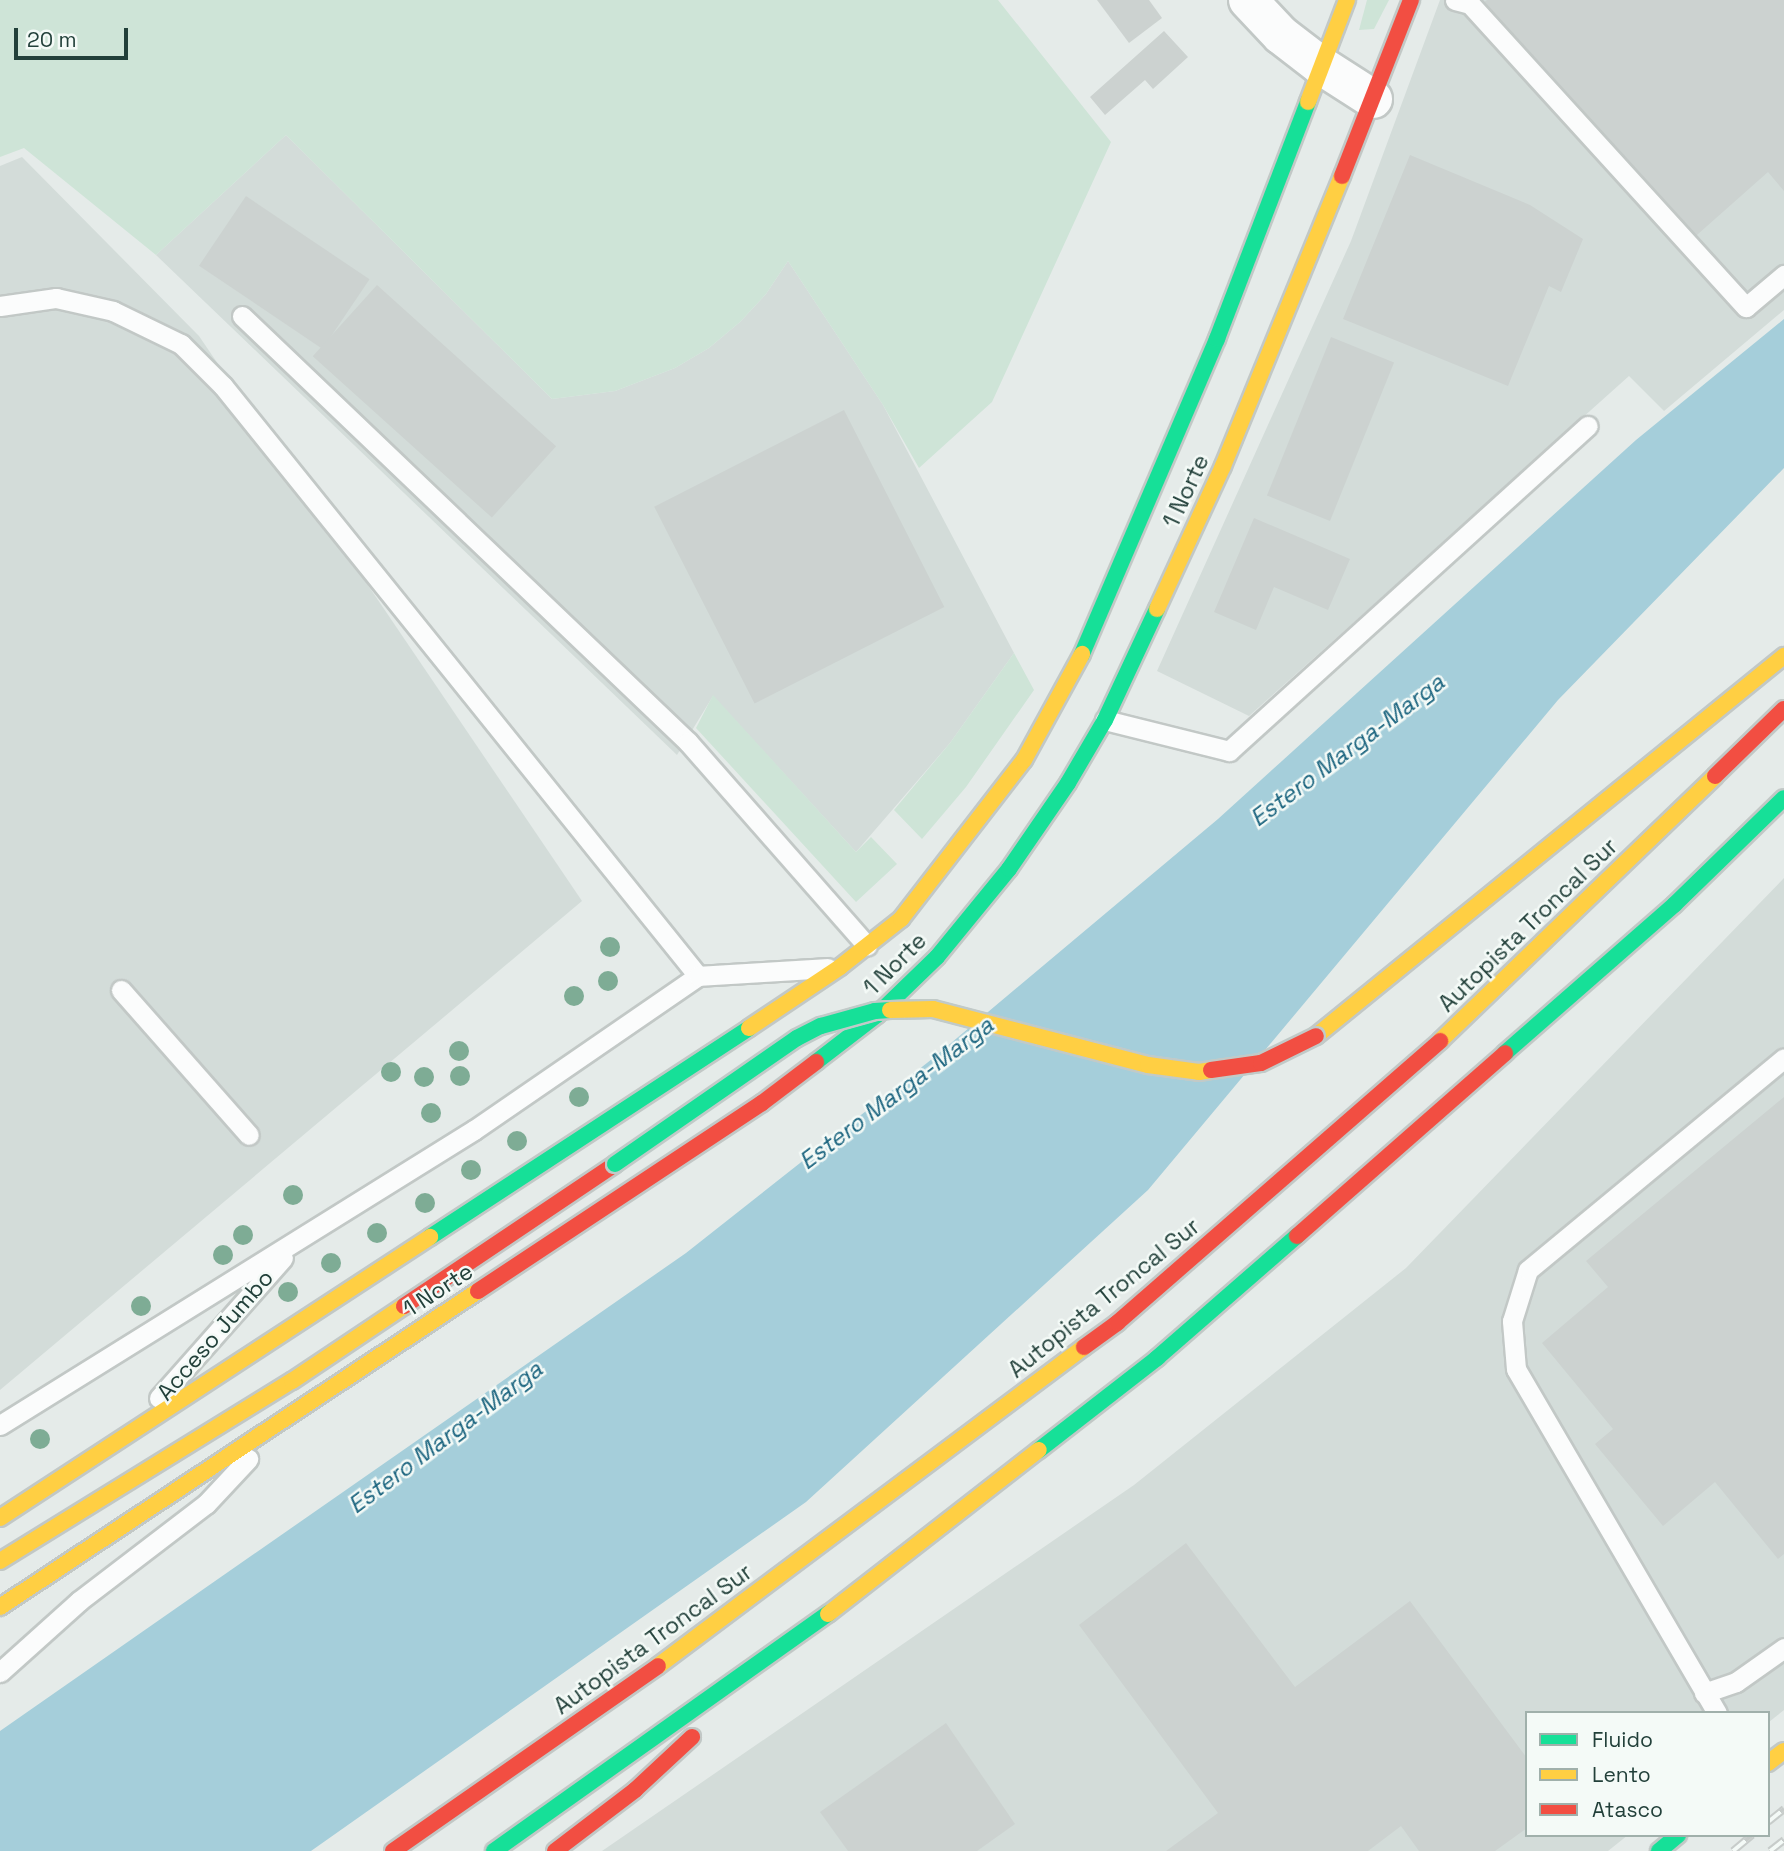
<!DOCTYPE html>
<style>
body{margin:0}
#map{position:relative;width:1784px;height:1851px;overflow:hidden;background:#e5ebe9;font-family:"Space Grotesk",sans-serif}
div>[style]{position:absolute}
.built>*{inset:0;background:#d3dcd9}
.green>*{inset:0;background:#cee4d7}
.water>*{inset:0;background:#a5ceda}
.building>*{inset:0;background:#ccd2d0;transform-origin:0 0}
.roads{filter:drop-shadow(2px 0 #c2c8c6) drop-shadow(-2px 0 #c2c8c6) drop-shadow(0 2px #c2c8c6) drop-shadow(0 -2px #c2c8c6)}
.lane>*{height:19px;margin:-9.5px;padding:0 9.5px;transform-origin:9.5px;border-radius:9.5px;background:#fbfcfc}
.street>*{height:38px;margin:-19px;padding:0 19px;transform-origin:19px;border-radius:19px;background:#fbfcfc}
.fast>*{height:16px;margin:-8px;padding:0 8px;transform-origin:8px;border-radius:8px;background:#16e098}
.slow>*{height:16px;margin:-8px;padding:0 8px;transform-origin:8px;border-radius:8px;background:#ffcf43}
.jam>*{height:16px;margin:-8px;padding:0 8px;transform-origin:8px;border-radius:8px;background:#f24e42}
.rail>*{height:8px;margin-top:-4px;transform-origin:0;background:repeating-linear-gradient(90deg,#f4faf7 0 16px,#c7ccca 0 32px);box-sizing:border-box;border-block:2px solid #c7ccca}
.bridges{filter:drop-shadow(2px 0 #c1cac8) drop-shadow(-2px 0 #c1cac8) drop-shadow(0 2px #c1cac8) drop-shadow(0 -2px #c1cac8)}
.fast-bridge>*{height:16px;margin:-8px;padding:0 8px;transform-origin:8px;border-radius:8px;background:#16e098}
.slow-bridge>*{height:16px;margin:-8px;padding:0 8px;transform-origin:8px;border-radius:8px;background:#ffcf43}
.jam-bridge>*{height:16px;margin:-8px;padding:0 8px;transform-origin:8px;border-radius:8px;background:#f24e42}
.trees>*{width:20px;height:20px;margin:-10px;border-radius:50%;background:#7eac95}
span{translate:-50% -50%;white-space:nowrap;text-align:center;line-height:1.15;-webkit-text-stroke:5px #f4faf7;paint-order:stroke}
.street-label{font-size:23px;color:#22403a}
.water-label{font-size:24px;color:#19637e;font-style:italic}
.legend{position:absolute;left:1525px;top:1711px;width:245px;height:126px;box-sizing:border-box;background:#f4faf7;border:2px solid #a0b0ab;margin:0;padding:9px 12px;list-style:none;font-size:21px;color:#22403a}
.legend li{display:flex;align-items:center;gap:14px;height:35px}
.legend b{width:35px;border:2px solid #a0b0ab}
.scale{position:absolute;left:14px;top:28px;width:114px;height:32px;box-sizing:border-box;border:4px solid #22403a;border-top:0;padding-left:9px;font-size:21px;line-height:24px;white-space:nowrap;color:#22403a;-webkit-text-stroke:5px #f4faf7;paint-order:stroke}
</style>
<div id="map">
<div class="built">
<div style="clip-path:polygon(1440px 0,1784px 0,1784px 310px,1664px 411px,1629px 376px,1249px 716px,1157px 671px,1351px 241px)"></div>
<div style="clip-path:polygon(286px 135px,552px 399px,615px 391px,675px 368px,709px 348px,740px 322px,766px 294px,788px 261px,883px 405px,1014px 653px,950px 743px,856px 852px,713px 696px,677px 755px,156px 255px)"></div>
<div style="clip-path:polygon(22px 157px,199px 336px,582px 901px,0 1390px,0 166px)"></div>
<div style="clip-path:polygon(1784px 878px,1784px 1710px,1769px 1722px,1768px 1713px,1527px 1713px,1527px 1835px,1628px 1835px,1608px 1851px,602px 1851px,1134px 1485px,1406px 1268px)"></div>
</div>
<div class="green">
<div style="clip-path:polygon(0 0,998px 0,1111px 142px,992px 402px,919px 468px,883px 405px,788px 261px,766px 294px,740px 322px,709px 348px,675px 368px,615px 391px,552px 399px,286px 135px,156px 255px,24px 148px,0 157px)"></div>
<div style="clip-path:polygon(1367px 0,1389px 0,1374px 29px,1359px 30px)"></div>
<div style="clip-path:polygon(1014px 653px,1034px 690px,966px 787px,922px 839px,894px 810px,950px 743px)"></div>
<div style="clip-path:polygon(713px 695px,856px 852px,871px 837px,897px 864px,856px 902px,696px 728px)"></div>
</div>
<div class="water">
<div style="clip-path:polygon(1784px 319px,1784px 468px,1558px 700px,1148px 1190px,806px 1502px,311px 1851px,0 1851px,0 1731px,686px 1253px,932px 1059px,1218px 819px,1636px 440px)"></div>
</div>
<div class="building">
<div style="clip-path:polygon(1097px 0,1149px 0,1162px 18px,1129px 43px)"></div>
<div style="clip-path:polygon(1487px 0,1784px 0,1784px 191px,1768px 172px,1689px 242px,1483px 3px)"></div>
<div style="clip-path:polygon(1164px 31px,1188px 57px,1153px 89px,1145px 80px,1105px 115px,1090px 97px)"></div>
<div style="clip-path:polygon(1410px 155px,1530px 205px,1583px 239px,1561px 292px,1549px 286px,1508px 386px,1343px 319px)"></div>
<div style="left:246px;top:196px;width:149px;height:84px;rotate:34deg"></div>
<div style="left:377px;top:285px;width:241px;height:96px;rotate:42deg"></div>
<div style="left:1331px;top:337px;width:68px;height:171px;rotate:22deg"></div>
<div style="left:844px;top:410px;width:221px;height:213px;rotate:63deg"></div>
<div style="clip-path:polygon(1254px 518px,1350px 559px,1328px 610px,1274px 587px,1256px 630px,1214px 612px)"></div>
<div style="clip-path:polygon(1784px 1097px,1784px 1554px,1778px 1559px,1715px 1482px,1663px 1526px,1595px 1444px,1613px 1429px,1542px 1343px,1608px 1287px,1586px 1261px)"></div>
<div style="clip-path:polygon(1186px 1543px,1295px 1687px,1410px 1601px,1527px 1758px,1527px 1828px,1495px 1851px,1419px 1851px,1401px 1826px,1368px 1851px,1166px 1851px,1218px 1813px,1079px 1625px)"></div>
<div style="clip-path:polygon(946px 1723px,1015px 1824px,977px 1851px,848px 1851px,820px 1812px)"></div>
</div>
<div class="roads">
<div class="lane">
<div style="left:1455px;top:0;width:16px;rotate:15deg"></div>
<div style="left:1470px;top:4px;width:410px;rotate:47.7deg"></div>
<div style="left:1746px;top:307px;width:50px;rotate:-40.1deg"></div>
<div style="left:0;top:306px;width:57px;rotate:-8.1deg"></div>
<div style="left:56px;top:298px;width:58px;rotate:12.8deg"></div>
<div style="left:113px;top:311px;width:76px;rotate:25.9deg"></div>
<div style="left:181px;top:344px;width:59px;rotate:45deg"></div>
<div style="left:223px;top:386px;width:757px;rotate:51.16deg"></div>
<div style="left:242px;top:316px;width:617px;rotate:43.69deg"></div>
<div style="left:688px;top:742px;width:271px;rotate:48.7deg"></div>
<div style="left:1105px;top:720px;width:128px;rotate:14deg"></div>
<div style="left:1229px;top:751px;width:484px;rotate:-42.2deg"></div>
<div style="left:121px;top:990px;width:193px;rotate:48.6deg"></div>
<div style="left:159px;top:1398px;width:187px;rotate:-48.5deg"></div>
<div style="left:0;top:1425px;width:558px;rotate:-31.9deg"></div>
<div style="left:474px;top:1130px;width:272px;rotate:-34.5deg"></div>
<div style="left:698px;top:976px;width:130px;rotate:-3.5deg"></div>
<div style="left:0;top:1672px;width:106px;rotate:-41.9deg"></div>
<div style="left:79px;top:1601px;width:160px;rotate:-37.4deg"></div>
<div style="left:206px;top:1504px;width:62px;rotate:-47deg"></div>
<div style="left:1704px;top:1693px;width:34px;rotate:-19deg"></div>
<div style="left:1736px;top:1682px;width:59px;rotate:-35.3deg"></div>
<div style="left:1717px;top:1713px;width:398px;rotate:-120.3deg"></div>
<div style="left:1516px;top:1369px;width:48px;rotate:-94.8deg"></div>
<div style="left:1512px;top:1321px;width:53px;rotate:-72.6deg"></div>
<div style="left:1528px;top:1270px;width:332px;rotate:-39.6deg"></div>
</div>
<div class="street">
<div style="left:1248px;top:0;width:48px;rotate:46.7deg"></div>
<div style="left:1281px;top:35px;width:49px;rotate:37.6deg"></div>
<div style="left:1320px;top:65px;width:63px;rotate:32.7deg"></div>
</div>
<div class="fast">
<div style="left:1082px;top:654px;width:343px;rotate:-66.8deg"></div>
<div style="left:1217px;top:339px;width:254px;rotate:-69deg"></div>
<div style="left:1505px;top:1053px;width:225px;rotate:-41.2deg"></div>
<div style="left:1674px;top:905px;width:153px;rotate:-44.2deg"></div>
<div style="left:816px;top:1062px;width:77px;rotate:-37.6deg"></div>
<div style="left:877px;top:1015px;width:83px;rotate:-44deg"></div>
<div style="left:937px;top:957px;width:114px;rotate:-50.7deg"></div>
<div style="left:1009px;top:869px;width:104px;rotate:-55.5deg"></div>
<div style="left:1068px;top:783px;width:73px;rotate:-59.6deg"></div>
<div style="left:1105px;top:720px;width:123px;rotate:-64.9deg"></div>
<div style="left:430px;top:1237px;width:381px;rotate:-33.2deg"></div>
<div style="left:1039px;top:1450px;width:150px;rotate:-37.9deg"></div>
<div style="left:1157px;top:1358px;width:186px;rotate:-41.1deg"></div>
<div style="left:494px;top:1851px;width:410px;rotate:-35.4deg"></div>
<div style="left:1659px;top:1851px;width:25px;rotate:-40deg"></div>
</div>
<div class="slow">
<div style="left:1308px;top:102px;width:109px;rotate:-69.1deg"></div>
<div style="left:1157px;top:609px;width:157px;rotate:-65.2deg"></div>
<div style="left:1223px;top:466px;width:313px;rotate:-67.7deg"></div>
<div style="left:749px;top:1028px;width:110px;rotate:-33.8deg"></div>
<div style="left:840px;top:967px;width:78px;rotate:-38.2deg"></div>
<div style="left:901px;top:919px;width:201px;rotate:-52.3deg"></div>
<div style="left:1024px;top:760px;width:121px;rotate:-61.3deg"></div>
<div style="left:1316px;top:1036px;width:603px;rotate:-39.08deg"></div>
<div style="left:1440px;top:1041px;width:382px;rotate:-43.9deg"></div>
<div style="left:0;top:1518px;width:514px;rotate:-33.16deg"></div>
<div style="left:0;top:1561px;width:343px;rotate:-31.7deg"></div>
<div style="left:292px;top:1381px;width:135px;rotate:-33.8deg"></div>
<div style="left:0;top:1607px;width:573px;rotate:-33.47deg"></div>
<div style="left:828px;top:1614px;width:267px;rotate:-37.9deg"></div>
<div style="left:658px;top:1666px;width:532px;rotate:-36.83deg"></div>
<div style="left:1768px;top:1763px;width:20px;rotate:-37deg"></div>
</div>
<div class="jam">
<div style="left:1342px;top:176px;width:189px;rotate:-68.6deg"></div>
<div style="left:1715px;top:776px;width:96px;rotate:-44.2deg"></div>
<div style="left:1297px;top:1236px;width:277px;rotate:-41.3deg"></div>
<div style="left:478px;top:1291px;width:341px;rotate:-33.5deg"></div>
<div style="left:762px;top:1103px;width:68px;rotate:-37.2deg"></div>
<div style="left:404px;top:1306px;width:254px;rotate:-33.9deg"></div>
<div style="left:1084px;top:1347px;width:41px;rotate:-36deg"></div>
<div style="left:1117px;top:1323px;width:429px;rotate:-41.1deg"></div>
<div style="left:393px;top:1851px;width:323px;rotate:-34.9deg"></div>
<div style="left:555px;top:1851px;width:101px;rotate:-37.3deg"></div>
<div style="left:635px;top:1790px;width:78px;rotate:-42.9deg"></div>
</div>
</div>
<div class="rail">
<div style="left:1768px;top:1822px;width:21px;rotate:-39deg"></div>
<div style="left:1733px;top:1851px;width:25px;rotate:-40deg"></div>
<div style="left:1770px;top:1851px;width:18px;rotate:-38deg"></div>
</div>
<div class="bridges">
<div class="fast-bridge">
<div style="left:615px;top:1164px;width:221px;rotate:-34.7deg"></div>
<div style="left:797px;top:1038px;width:27px;rotate:-27deg"></div>
<div style="left:821px;top:1026px;width:56px;rotate:-15.5deg"></div>
<div style="left:875px;top:1011px;width:15px;rotate:-4deg"></div>
</div>
<div class="slow-bridge">
<div style="left:890px;top:1010px;width:43px;rotate:-1.3deg"></div>
<div style="left:933px;top:1009px;width:222px;rotate:14.6deg"></div>
<div style="left:1148px;top:1065px;width:51px;rotate:7.8deg"></div>
<div style="left:1199px;top:1072px;width:12px;rotate:-9deg"></div>
</div>
<div class="jam-bridge">
<div style="left:1211px;top:1070px;width:50px;rotate:-8deg"></div>
<div style="left:1261px;top:1063px;width:61px;rotate:-26.1deg"></div>
</div>
</div>
<div class="trees">
<div style="left:610px;top:947px"></div>
<div style="left:608px;top:981px"></div>
<div style="left:574px;top:996px"></div>
<div style="left:459px;top:1051px"></div>
<div style="left:391px;top:1072px"></div>
<div style="left:460px;top:1076px"></div>
<div style="left:424px;top:1077px"></div>
<div style="left:579px;top:1097px"></div>
<div style="left:431px;top:1113px"></div>
<div style="left:517px;top:1141px"></div>
<div style="left:471px;top:1170px"></div>
<div style="left:293px;top:1195px"></div>
<div style="left:425px;top:1203px"></div>
<div style="left:377px;top:1233px"></div>
<div style="left:243px;top:1235px"></div>
<div style="left:223px;top:1255px"></div>
<div style="left:331px;top:1263px"></div>
<div style="left:288px;top:1292px"></div>
<div style="left:141px;top:1306px"></div>
<div style="left:40px;top:1439px"></div>
</div>
<div class="street-label">
<span style="left:1186px;top:491px;rotate:-65deg">1 Norte</span>
<span style="left:1528px;top:925px;rotate:-44deg">Autopista Troncal Sur</span>
<span style="left:895px;top:964px;rotate:-45deg">1 Norte</span>
<span style="left:438px;top:1290px;rotate:-33deg">1 Norte</span>
<span style="left:1104px;top:1298px;rotate:-39deg">Autopista Troncal Sur</span>
<span style="left:215px;top:1335px;rotate:-49deg">Acceso Jumbo</span>
<span style="left:653px;top:1639px;rotate:-36deg">Autopista Troncal Sur</span>
</div>
<div class="water-label">
<span style="left:1347px;top:750px;rotate:-37deg">Estero Marga-Marga</span>
<span style="left:896px;top:1093px;rotate:-37deg">Estero Marga-Marga</span>
<span style="left:445px;top:1437px;rotate:-37deg">Estero Marga-Marga</span>
</div>
<ul class="legend">
<li><b style="height:9px;background:#16e098"></b>Fluido</li>
<li><b style="height:9px;background:#ffcf43"></b>Lento</li>
<li><b style="height:9px;background:#f24e42"></b>Atasco</li>
</ul>
<div class="scale">20 m</div>
</div>
